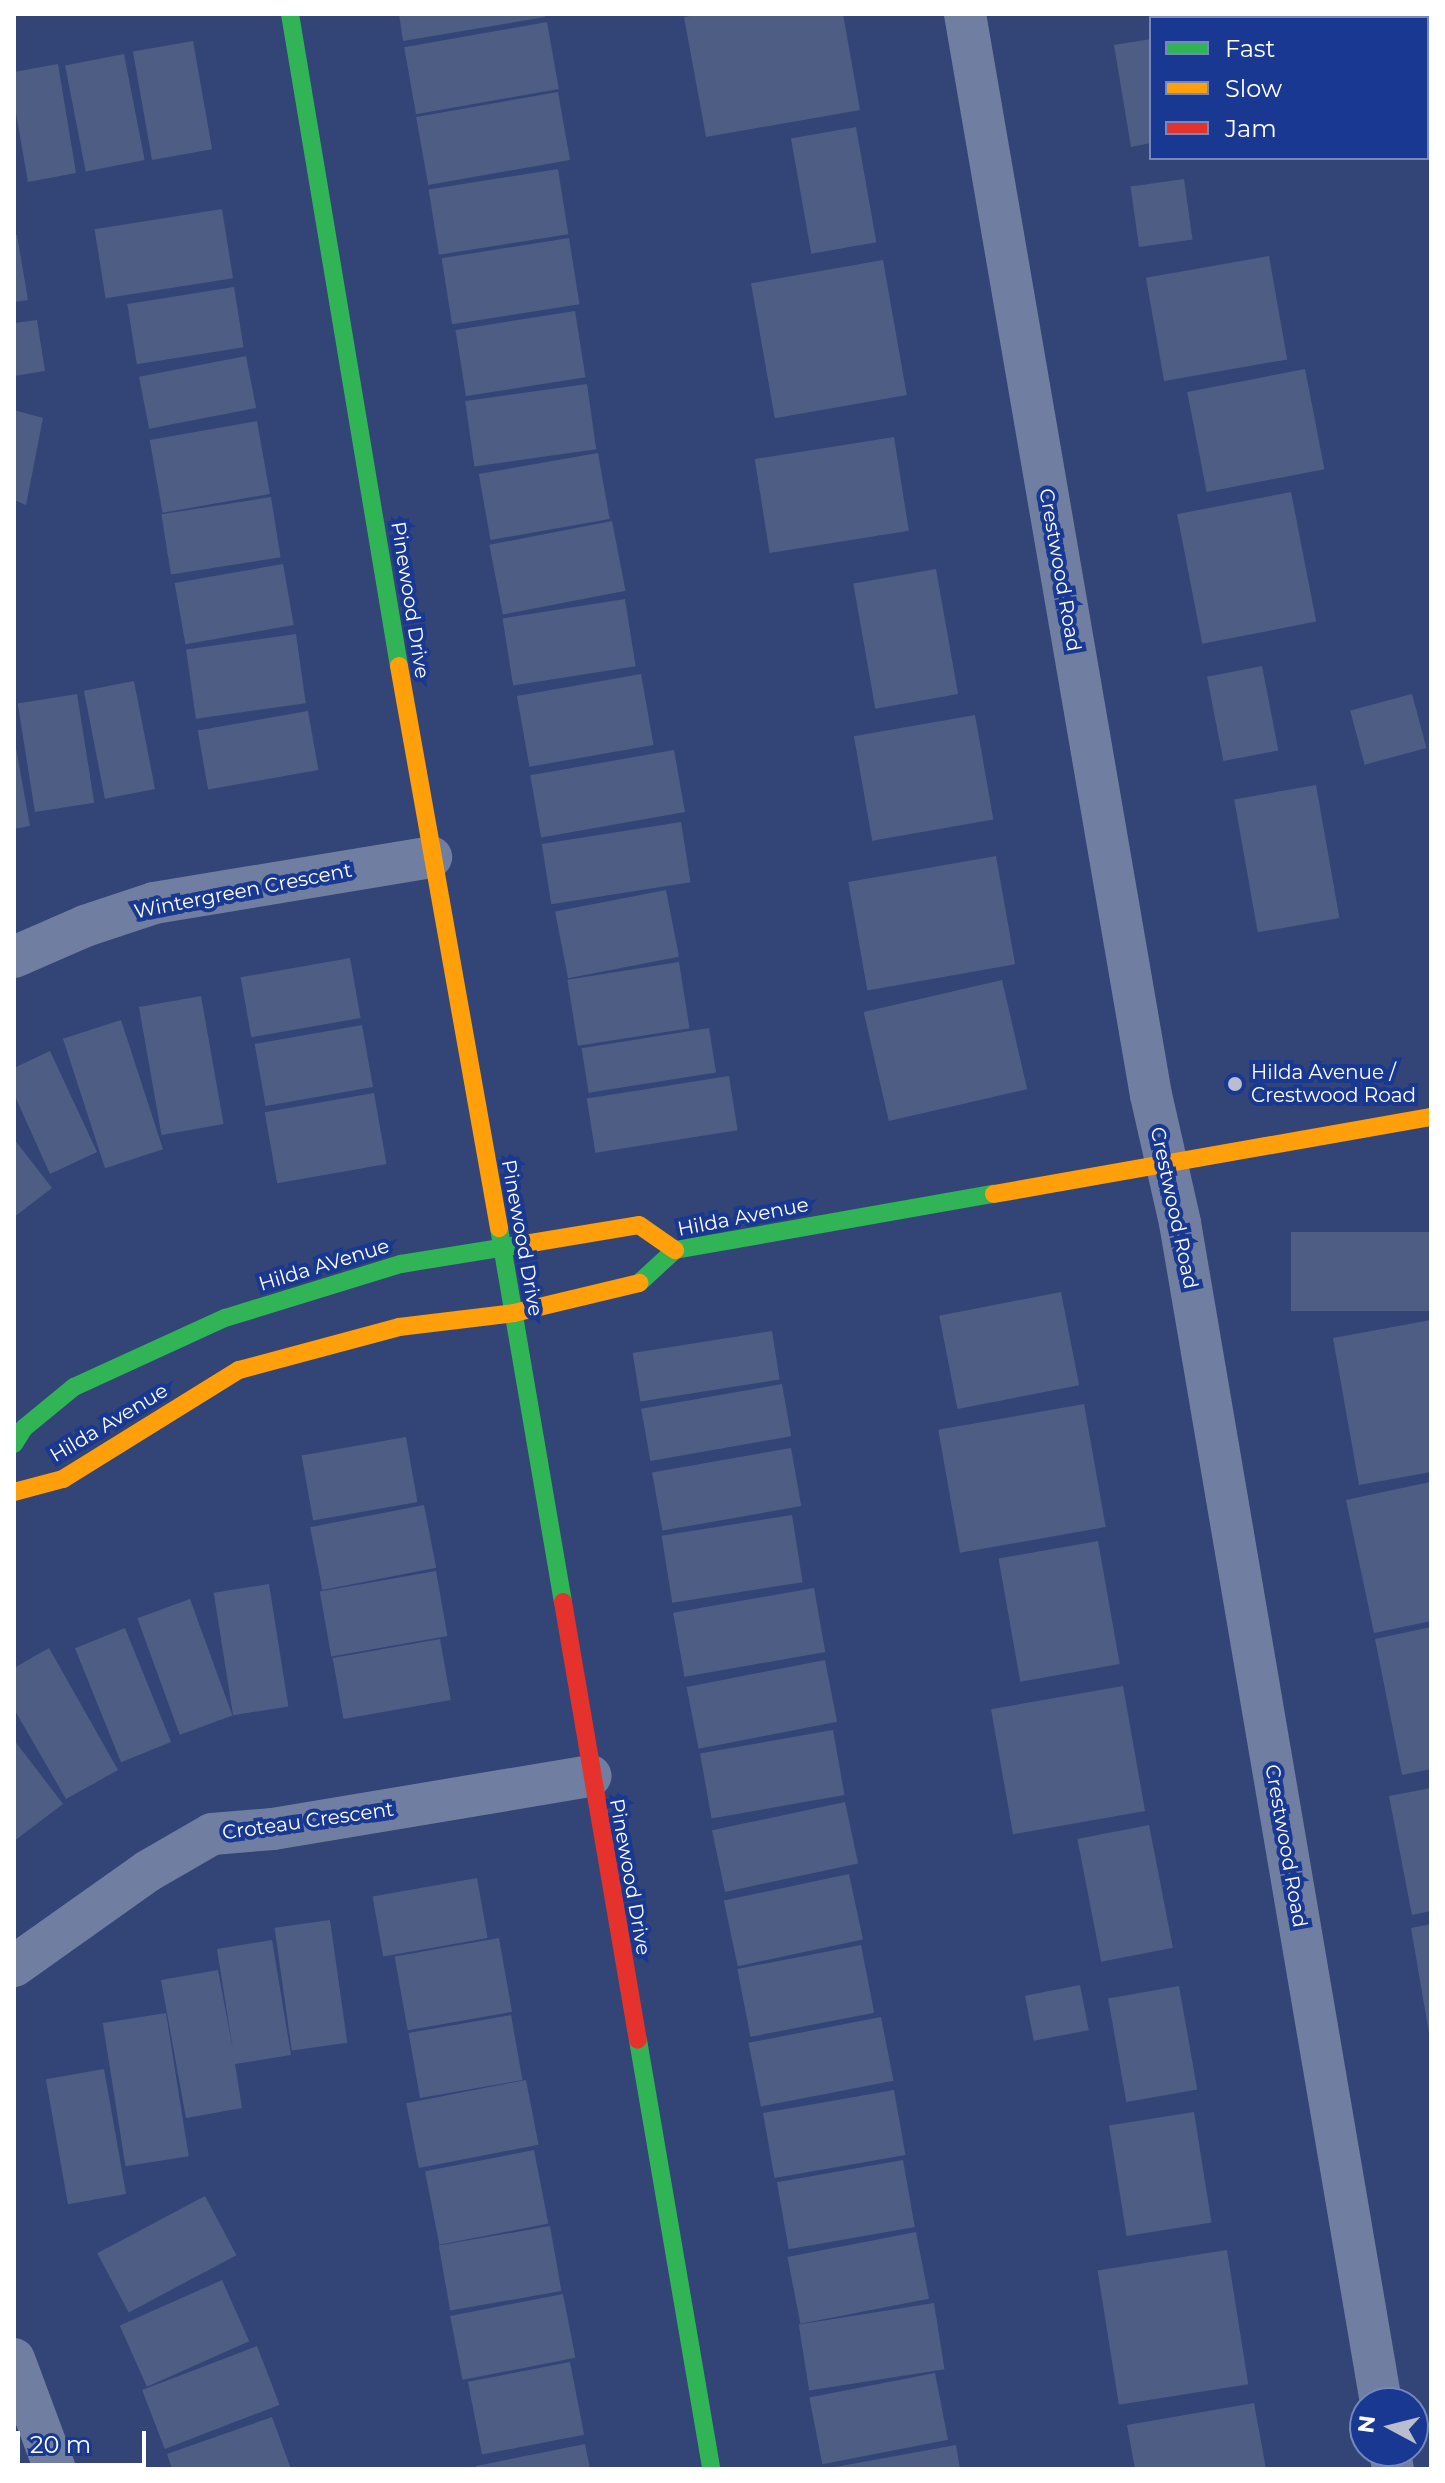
<!DOCTYPE html>
<style>
body{margin:0}
#map{position:relative;width:1445px;height:2483px;overflow:hidden;background:#334576;font-family:Montserrat,sans-serif}
div>[style]{position:absolute}
.building>*{inset:0;background:#4e5d84;transform-origin:0 0}
.street>*{height:42px;margin:-21px;padding:0 21px;transform-origin:21px;border-radius:21px;background:#707ea1}
.fast>*{height:18px;margin:-9px;padding:0 9px;transform-origin:9px;border-radius:9px;background:#30b455}
.slow>*{height:18px;margin:-9px;padding:0 9px;transform-origin:9px;border-radius:9px;background:#ff9f0a}
.jam>*{height:18px;margin:-9px;padding:0 9px;transform-origin:9px;border-radius:9px;background:#e5322d}
.dots>*{width:22px;height:22px;translate:-50% -50%;box-sizing:border-box;border:4px solid #183891;border-radius:50%}
span{translate:-50% -50%;white-space:nowrap;text-align:center;line-height:1.15;-webkit-text-stroke:8px #183891;paint-order:stroke}
.street-label{font-size:20px;color:#fff}
.poi-label{font-size:20px;color:#fff}
.left{translate:0 -50%;text-align:left}
.frame{position:absolute;inset:0;border:16px solid #fff;pointer-events:none}
.legend{position:absolute;left:1149px;top:16px;width:280px;height:144px;box-sizing:border-box;background:#183891;border:2px solid #7488bd;margin:0;padding:10px 14px;list-style:none;font-size:24px;color:#fff}
.legend li{display:flex;align-items:center;gap:16px;height:40px}
.legend b{width:40px;border:2px solid #7488bd}
.north{position:absolute;left:1349px;top:2387px;width:80px;height:80px;box-sizing:border-box;background:#183891;border:2px solid #7488bd;border-radius:50%;rotate:277deg;font-size:22px;font-weight:700;line-height:32px;text-align:center;color:#fff}
.north::after{content:'';display:block;margin:auto;width:28px;height:36px;background:#b8becf;clip-path:polygon(50% 0,100% 100%,50% 72%,0 100%)}
.scale{position:absolute;left:16px;top:2431px;width:130px;height:36px;box-sizing:border-box;border:4px solid #fff;border-top:0;padding-left:10px;font-size:24px;line-height:28px;white-space:nowrap;color:#fff;-webkit-text-stroke:6px #183891;paint-order:stroke}
</style>
<div id="map">
<div class="building">
<div style="clip-path:polygon(399px 14px,545px 14px,545px 17px,403px 41px)"></div>
<div style="clip-path:polygon(702px 14px,843px 14px,860px 110px,706px 137px,684px 17px)"></div>
<div style="left:547px;top:22px;width:68px;height:145px;rotate:80deg"></div>
<div style="clip-path:polygon(1151px 39px,1151px 143px,1131px 147px,1114px 45px)"></div>
<div style="left:193px;top:41px;width:110px;height:61px;rotate:80deg"></div>
<div style="left:124px;top:54px;width:108px;height:60px;rotate:79deg"></div>
<div style="clip-path:polygon(58px 64px,76px 173px,28px 182px,14px 102px,14px 72px)"></div>
<div style="left:558px;top:92px;width:69px;height:144px;rotate:80deg"></div>
<div style="left:856px;top:127px;width:117px;height:66px;rotate:80deg"></div>
<div style="left:558px;top:169px;width:66px;height:131px;rotate:81deg"></div>
<div style="left:1184px;top:179px;width:61px;height:54px;rotate:82deg"></div>
<div style="left:222px;top:209px;width:70px;height:129px;rotate:81deg"></div>
<div style="clip-path:polygon(17px 235px,28px 300px,14px 302px,14px 236px)"></div>
<div style="left:569px;top:238px;width:67px;height:129px;rotate:81deg"></div>
<div style="left:1269px;top:256px;width:105px;height:125px;rotate:80deg"></div>
<div style="left:883px;top:260px;width:137px;height:134px;rotate:80deg"></div>
<div style="left:234px;top:287px;width:61px;height:108px;rotate:81deg"></div>
<div style="left:575px;top:311px;width:67px;height:121px;rotate:81deg"></div>
<div style="clip-path:polygon(37px 320px,45px 371px,14px 376px,14px 323px)"></div>
<div style="left:246px;top:356px;width:53px;height:109px;rotate:79deg"></div>
<div style="left:1305px;top:369px;width:102px;height:120px;rotate:79deg"></div>
<div style="left:587px;top:384px;width:66px;height:123px;rotate:82deg"></div>
<div style="clip-path:polygon(14px 410px,43px 418px,26px 505px,14px 500px)"></div>
<div style="left:257px;top:421px;width:74px;height:109px;rotate:80deg"></div>
<div style="left:894px;top:437px;width:95px;height:141px;rotate:81deg"></div>
<div style="left:598px;top:453px;width:67px;height:121px;rotate:80deg"></div>
<div style="left:1291px;top:492px;width:132px;height:116px;rotate:79deg"></div>
<div style="left:271px;top:497px;width:61px;height:111px;rotate:81deg"></div>
<div style="left:612px;top:521px;width:71px;height:125px;rotate:79deg"></div>
<div style="left:283px;top:564px;width:62px;height:110px;rotate:80deg"></div>
<div style="left:936px;top:569px;width:127px;height:84px;rotate:80deg"></div>
<div style="left:625px;top:599px;width:68px;height:124px;rotate:81deg"></div>
<div style="left:296px;top:634px;width:70px;height:111px;rotate:82deg"></div>
<div style="left:1262px;top:666px;width:86px;height:56px;rotate:79deg"></div>
<div style="left:641px;top:674px;width:72px;height:126px;rotate:80deg"></div>
<div style="left:134px;top:681px;width:110px;height:51px;rotate:79deg"></div>
<div style="left:77px;top:694px;width:110px;height:60px;rotate:81deg"></div>
<div style="left:1412px;top:694px;width:56px;height:64px;rotate:75deg"></div>
<div style="left:308px;top:711px;width:60px;height:112px;rotate:80deg"></div>
<div style="left:975px;top:715px;width:106px;height:123px;rotate:80deg"></div>
<div style="clip-path:polygon(14px 737px,30px 826px,14px 829px)"></div>
<div style="left:674px;top:750px;width:63px;height:146px;rotate:80deg"></div>
<div style="left:1316px;top:785px;width:135px;height:83px;rotate:80deg"></div>
<div style="left:681px;top:822px;width:61px;height:141px;rotate:81deg"></div>
<div style="left:996px;top:856px;width:110px;height:150px;rotate:80deg"></div>
<div style="left:666px;top:890px;width:68px;height:113px;rotate:79deg"></div>
<div style="left:350px;top:958px;width:61px;height:111px;rotate:80deg"></div>
<div style="left:679px;top:962px;width:67px;height:113px;rotate:81deg"></div>
<div style="left:1002px;top:980px;width:112px;height:142px;rotate:77deg"></div>
<div style="left:201px;top:996px;width:130px;height:63px;rotate:80deg"></div>
<div style="left:121px;top:1020px;width:136px;height:61px;rotate:72deg"></div>
<div style="left:362px;top:1025px;width:63px;height:109px;rotate:80deg"></div>
<div style="left:709px;top:1028px;width:45px;height:129px;rotate:81deg"></div>
<div style="clip-path:polygon(50px 1051px,97px 1152px,50px 1174px,14px 1094px,14px 1068px)"></div>
<div style="left:729px;top:1076px;width:55px;height:144px;rotate:81deg"></div>
<div style="left:374px;top:1093px;width:72px;height:111px;rotate:80deg"></div>
<div style="clip-path:polygon(14px 1139px,52px 1188px,14px 1217px)"></div>
<div style="left:1431px;top:1232px;width:79px;height:140px;rotate:90deg"></div>
<div style="left:1061px;top:1292px;width:95px;height:124px;rotate:79deg"></div>
<div style="clip-path:polygon(1431px 1320px,1431px 1472px,1359px 1485px,1333px 1338px)"></div>
<div style="left:772px;top:1331px;width:49px;height:141px;rotate:81deg"></div>
<div style="left:782px;top:1384px;width:53px;height:143px;rotate:80deg"></div>
<div style="left:1084px;top:1404px;width:125px;height:148px;rotate:80deg"></div>
<div style="left:406px;top:1437px;width:66px;height:106px;rotate:80deg"></div>
<div style="left:791px;top:1448px;width:59px;height:141px;rotate:80deg"></div>
<div style="clip-path:polygon(1430px 1482px,1431px 1621px,1374px 1633px,1346px 1500px)"></div>
<div style="left:424px;top:1505px;width:64px;height:116px;rotate:79deg"></div>
<div style="left:792px;top:1515px;width:68px;height:132px;rotate:81deg"></div>
<div style="left:1098px;top:1541px;width:125px;height:101px;rotate:80deg"></div>
<div style="left:436px;top:1571px;width:66px;height:118px;rotate:80deg"></div>
<div style="left:269px;top:1584px;width:124px;height:56px;rotate:81deg"></div>
<div style="left:814px;top:1588px;width:65px;height:143px;rotate:80deg"></div>
<div style="left:190px;top:1599px;width:124px;height:56px;rotate:70deg"></div>
<div style="clip-path:polygon(1431px 1627px,1431px 1769px,1402px 1775px,1375px 1639px)"></div>
<div style="left:125px;top:1628px;width:123px;height:54px;rotate:68deg"></div>
<div style="left:440px;top:1639px;width:62px;height:109px;rotate:80deg"></div>
<div style="clip-path:polygon(49px 1648px,118px 1770px,66px 1799px,14px 1709px,14px 1668px)"></div>
<div style="left:825px;top:1660px;width:63px;height:141px;rotate:79deg"></div>
<div style="left:1123px;top:1686px;width:127px;height:134px;rotate:80deg"></div>
<div style="left:833px;top:1730px;width:66px;height:135px;rotate:80deg"></div>
<div style="clip-path:polygon(14px 1740px,63px 1804px,14px 1841px)"></div>
<div style="clip-path:polygon(1431px 1788px,1431px 1911px,1412px 1915px,1389px 1796px)"></div>
<div style="left:845px;top:1802px;width:63px;height:136px;rotate:78deg"></div>
<div style="left:1149px;top:1825px;width:125px;height:73px;rotate:79deg"></div>
<div style="left:849px;top:1874px;width:67px;height:128px;rotate:78deg"></div>
<div style="left:477px;top:1878px;width:61px;height:106px;rotate:80deg"></div>
<div style="left:330px;top:1920px;width:124px;height:56px;rotate:82deg"></div>
<div style="clip-path:polygon(1431px 1924px,1431px 2032px,1429px 2033px,1411px 1928px)"></div>
<div style="left:499px;top:1938px;width:75px;height:106px;rotate:80deg"></div>
<div style="clip-path:polygon(272px 1940px,291px 2055px,235px 2064px,242px 2108px,186px 2118px,161px 1980px,218px 1970px,233px 2050px,217px 1949px)"></div>
<div style="left:861px;top:1945px;width:69px;height:126px;rotate:79deg"></div>
<div style="left:1080px;top:1985px;width:46px;height:56px;rotate:79deg"></div>
<div style="left:1179px;top:1986px;width:105px;height:72px;rotate:80deg"></div>
<div style="left:166px;top:2013px;width:145px;height:64px;rotate:81deg"></div>
<div style="left:511px;top:2015px;width:66px;height:104px;rotate:80deg"></div>
<div style="left:881px;top:2017px;width:65px;height:135px;rotate:79deg"></div>
<div style="left:104px;top:2069px;width:127px;height:59px;rotate:80deg"></div>
<div style="left:526px;top:2080px;width:66px;height:122px;rotate:79deg"></div>
<div style="left:894px;top:2090px;width:66px;height:133px;rotate:80deg"></div>
<div style="left:1194px;top:2112px;width:112px;height:86px;rotate:81deg"></div>
<div style="left:534px;top:2150px;width:75px;height:111px;rotate:79deg"></div>
<div style="left:903px;top:2160px;width:68px;height:128px;rotate:80deg"></div>
<div style="left:205px;top:2196px;width:67px;height:122px;rotate:62deg"></div>
<div style="left:550px;top:2226px;width:66px;height:113px;rotate:80deg"></div>
<div style="left:916px;top:2232px;width:68px;height:131px;rotate:79deg"></div>
<div style="left:1227px;top:2250px;width:136px;height:131px;rotate:81deg"></div>
<div style="left:222px;top:2280px;width:67px;height:112px;rotate:66deg"></div>
<div style="left:563px;top:2294px;width:65px;height:115px;rotate:79deg"></div>
<div style="left:934px;top:2303px;width:67px;height:137px;rotate:81deg"></div>
<div style="left:257px;top:2346px;width:63px;height:123px;rotate:69deg"></div>
<div style="left:570px;top:2362px;width:74px;height:104px;rotate:79deg"></div>
<div style="left:935px;top:2373px;width:68px;height:128px;rotate:79deg"></div>
<div style="clip-path:polygon(1254px 2403px,1266px 2469px,1135px 2469px,1127px 2425px)"></div>
<div style="clip-path:polygon(272px 2417px,291px 2469px,172px 2469px,167px 2454px)"></div>
<div style="clip-path:polygon(585px 2444px,590px 2469px,476px 2469px,476px 2466px)"></div>
<div style="clip-path:polygon(956px 2445px,960px 2469px,835px 2469px,835px 2467px)"></div>
</div>
<div class="street">
<div style="left:965px;top:14px;width:1097px;rotate:80.24deg"></div>
<div style="left:1151px;top:1095px;width:131px;rotate:77.2deg"></div>
<div style="left:1180px;top:1223px;width:1197px;rotate:80.33deg"></div>
<div style="left:14px;top:957px;width:77px;rotate:-23.6deg"></div>
<div style="left:85px;top:926px;width:73px;rotate:-18.4deg"></div>
<div style="left:154px;top:903px;width:281px;rotate:-9.4deg"></div>
<div style="left:14px;top:1966px;width:164px;rotate:-35.3deg"></div>
<div style="left:148px;top:1871px;width:74px;rotate:-30deg"></div>
<div style="left:212px;top:1834px;width:61px;rotate:-4.7deg"></div>
<div style="left:273px;top:1829px;width:322px;rotate:-9.5deg"></div>
<div style="left:14px;top:2359px;width:117px;rotate:69.6deg"></div>
<div style="left:1390px;top:2451px;width:18px;rotate:81deg"></div>
</div>
<div class="fast">
<div style="left:290px;top:14px;width:661px;rotate:80.51deg"></div>
<div style="left:499px;top:1228px;width:379px;rotate:80.3deg"></div>
<div style="left:639px;top:1283px;width:49px;rotate:-42.5deg"></div>
<div style="left:675px;top:1250px;width:324px;rotate:-10deg"></div>
<div style="left:14px;top:1444px;width:19px;rotate:-58deg"></div>
<div style="left:24px;top:1428px;width:65px;rotate:-39.4deg"></div>
<div style="left:74px;top:1387px;width:166px;rotate:-24.6deg"></div>
<div style="left:225px;top:1318px;width:184px;rotate:-17.1deg"></div>
<div style="left:401px;top:1264px;width:132px;rotate:-9.2deg"></div>
<div style="left:638px;top:2040px;width:435px;rotate:80.3deg"></div>
</div>
<div class="slow">
<div style="left:399px;top:666px;width:571px;rotate:79.91deg"></div>
<div style="left:994px;top:1194px;width:444px;rotate:-10deg"></div>
<div style="left:531px;top:1243px;width:109px;rotate:-9.5deg"></div>
<div style="left:639px;top:1225px;width:44px;rotate:34.8deg"></div>
<div style="left:14px;top:1492px;width:51px;rotate:-14.9deg"></div>
<div style="left:63px;top:1479px;width:207px;rotate:-31.8deg"></div>
<div style="left:239px;top:1370px;width:166px;rotate:-15deg"></div>
<div style="left:399px;top:1327px;width:116px;rotate:-6.9deg"></div>
<div style="left:514px;top:1313px;width:129px;rotate:-13.5deg"></div>
</div>
<div class="jam">
<div style="left:563px;top:1602px;width:444px;rotate:80.3deg"></div>
</div>
<div class="dots">
<div style="left:1235px;top:1084px;background:#b8becf"></div>
</div>
<div class="street-label">
<span style="left:1060px;top:570px;rotate:80deg">Crestwood Road</span>
<span style="left:410px;top:600px;rotate:81deg">Pinewood Drive</span>
<span style="left:243px;top:891px;rotate:-11deg">Wintergreen Crescent</span>
<span style="left:1174px;top:1208px;rotate:78deg">Crestwood Road</span>
<span style="left:743px;top:1217px;rotate:-11deg">Hilda Avenue</span>
<span style="left:522px;top:1238px;rotate:80deg">Pinewood Drive</span>
<span style="left:324px;top:1265px;rotate:-17deg">Hilda AVenue</span>
<span style="left:109px;top:1423px;rotate:-31deg">Hilda Avenue</span>
<span style="left:308px;top:1821px;rotate:-8deg">Croteau Crescent</span>
<span style="left:1286px;top:1846px;rotate:80deg">Crestwood Road</span>
<span style="left:630px;top:1877px;rotate:80deg">Pinewood Drive</span>
</div>
<div class="poi-label">
<span class="left" style="left:1251px;top:1084px">Hilda Avenue /<br>Crestwood Road</span>
</div>
<div class="frame"></div>
<ul class="legend">
<li><b style="height:10px;background:#30b455"></b>Fast</li>
<li><b style="height:10px;background:#ff9f0a"></b>Slow</li>
<li><b style="height:10px;background:#e5322d"></b>Jam</li>
</ul>
<div class="north">N</div>
<div class="scale">20 m</div>
</div>
